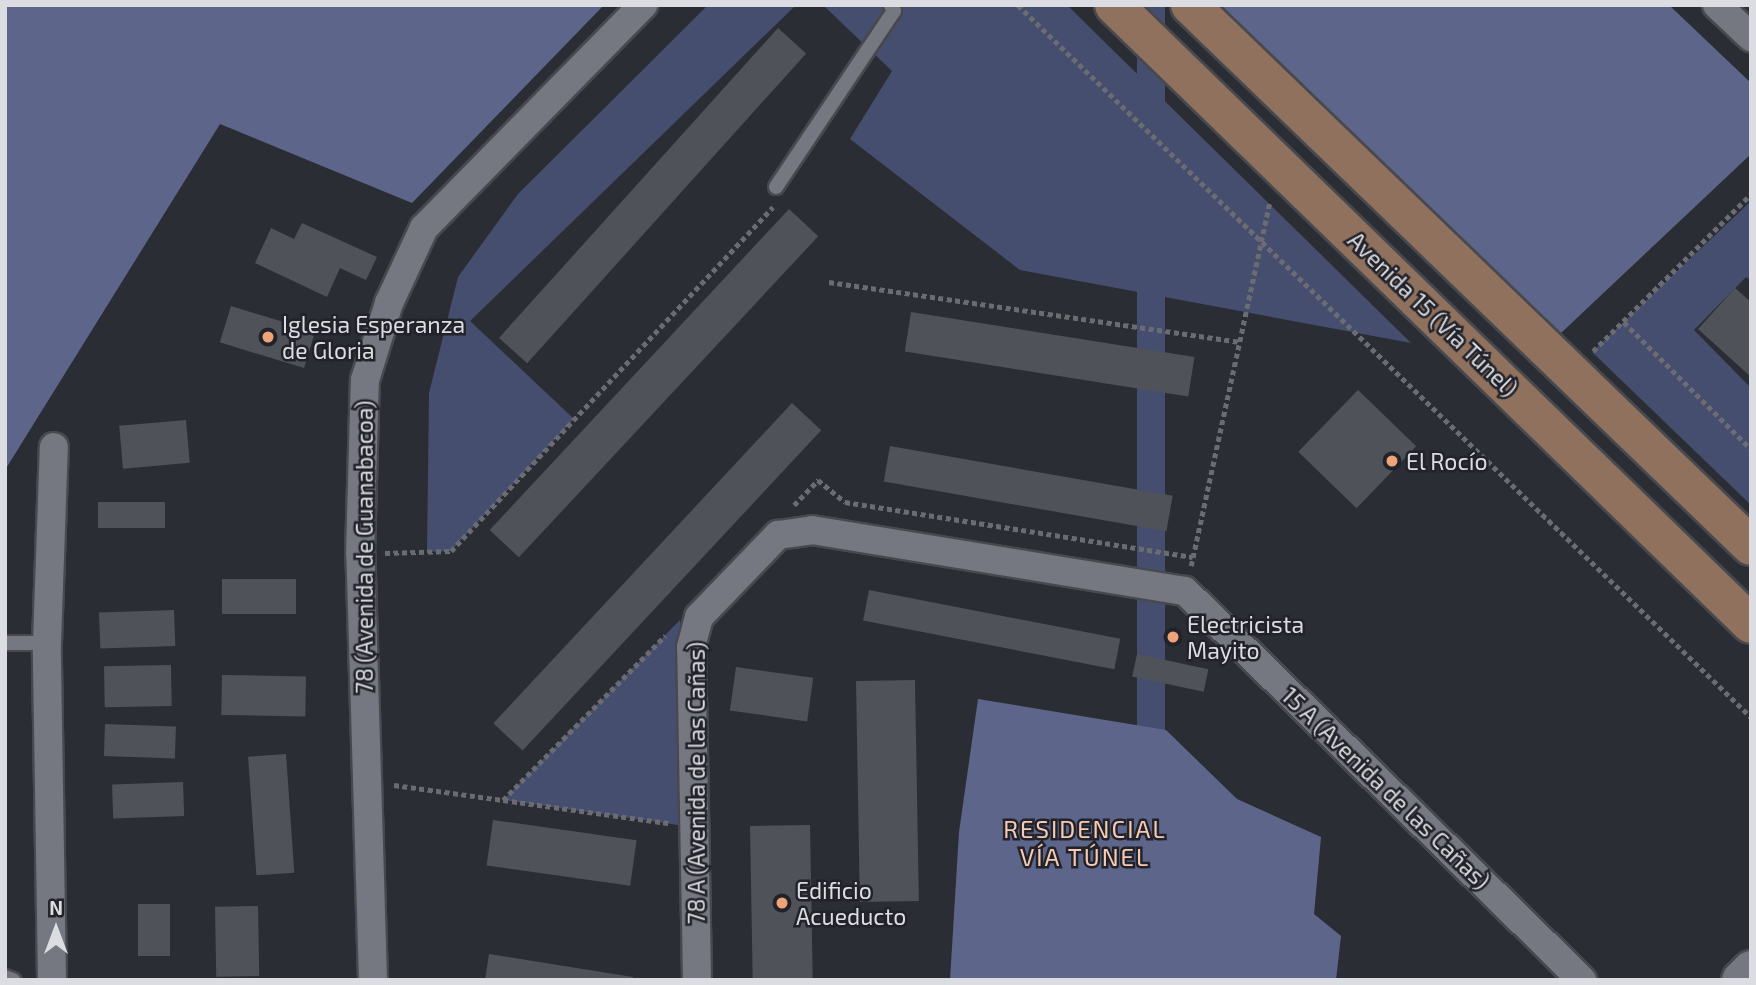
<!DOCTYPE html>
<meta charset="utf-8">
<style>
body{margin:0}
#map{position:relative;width:1756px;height:985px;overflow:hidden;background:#2b2d34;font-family:"Exo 2",sans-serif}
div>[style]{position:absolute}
.green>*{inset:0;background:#464e6f;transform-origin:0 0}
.forest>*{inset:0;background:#5d668a}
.building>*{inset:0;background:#4f5259;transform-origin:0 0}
.path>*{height:4.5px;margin-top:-2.25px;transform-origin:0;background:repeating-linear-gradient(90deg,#6a6c72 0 5px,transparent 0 8.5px)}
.roads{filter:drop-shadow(2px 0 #48494f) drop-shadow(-2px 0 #48494f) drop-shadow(0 2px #48494f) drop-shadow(0 -2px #48494f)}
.service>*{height:14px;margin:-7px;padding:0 7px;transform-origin:7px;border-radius:7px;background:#757880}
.minor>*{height:28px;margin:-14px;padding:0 14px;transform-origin:14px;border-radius:14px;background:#757880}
.tertiary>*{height:37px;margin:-18.5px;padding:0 18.5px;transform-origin:18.5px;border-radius:18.5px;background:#757880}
.secondary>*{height:38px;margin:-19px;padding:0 19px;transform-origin:19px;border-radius:19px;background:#8f715d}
.dots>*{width:19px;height:19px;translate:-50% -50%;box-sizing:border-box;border:4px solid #22232a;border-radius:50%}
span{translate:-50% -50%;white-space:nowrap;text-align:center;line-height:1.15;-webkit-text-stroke:5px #22232a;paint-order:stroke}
.street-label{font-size:23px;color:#dcdde2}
.poi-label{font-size:23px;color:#dcdde2}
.left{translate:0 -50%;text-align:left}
.neighbourhood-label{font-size:24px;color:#f7cbb3;letter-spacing:2px}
.frame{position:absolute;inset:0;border:7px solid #dcdde2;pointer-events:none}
.north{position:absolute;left:21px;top:894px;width:70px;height:70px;-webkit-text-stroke:5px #22232a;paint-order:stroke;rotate:0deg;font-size:19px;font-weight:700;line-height:28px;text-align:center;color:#dcdde2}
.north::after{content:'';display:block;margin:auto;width:24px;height:32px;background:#dcdde2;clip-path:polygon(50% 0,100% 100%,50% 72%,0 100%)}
</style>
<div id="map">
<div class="green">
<div style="clip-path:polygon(708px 5px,796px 5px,470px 321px,574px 419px,451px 551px,427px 552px,429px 393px,458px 277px,518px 194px)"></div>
<div style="clip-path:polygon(823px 5px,1067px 5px,1411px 343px,1020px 270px,850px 139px,892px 71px)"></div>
<div style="left:1137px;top:5px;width:28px;height:854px"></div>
<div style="clip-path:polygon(1751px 201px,1751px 280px,1746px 277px,1694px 330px,1751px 388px,1751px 505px,1592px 352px)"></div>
<div style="clip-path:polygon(680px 620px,678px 825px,503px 800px)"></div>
</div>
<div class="forest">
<div style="clip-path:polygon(5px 5px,604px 5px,412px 203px,220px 124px,5px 470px)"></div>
<div style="clip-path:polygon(1207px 5px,1669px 5px,1751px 83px,1751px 154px,1561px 333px)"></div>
<div style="clip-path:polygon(978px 699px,1166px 730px,1237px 799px,1321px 837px,1314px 914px,1341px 936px,1336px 980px,950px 980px,959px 832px)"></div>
</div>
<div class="building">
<div style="left:778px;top:28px;width:38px;height:417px;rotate:42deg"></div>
<div style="left:789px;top:209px;width:40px;height:439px;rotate:43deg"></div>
<div style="clip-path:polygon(302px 223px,377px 257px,366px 280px,340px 268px,327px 297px,255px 263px,271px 228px,294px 239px)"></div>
<div style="clip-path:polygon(1735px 288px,1751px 302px,1751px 377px,1698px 329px)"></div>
<div style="left:231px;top:306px;width:88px;height:38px;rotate:17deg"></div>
<div style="left:911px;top:312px;width:287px;height:40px;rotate:9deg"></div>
<div style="left:1358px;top:390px;width:81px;height:86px;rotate:44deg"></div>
<div style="left:792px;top:403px;width:40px;height:438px;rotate:43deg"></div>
<div style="left:186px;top:420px;width:43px;height:67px;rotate:85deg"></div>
<div style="left:890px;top:446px;width:287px;height:36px;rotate:10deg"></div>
<div style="left:98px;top:502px;width:67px;height:26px"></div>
<div style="left:222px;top:579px;width:74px;height:35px"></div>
<div style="left:869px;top:590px;width:256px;height:31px;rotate:11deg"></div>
<div style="left:174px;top:610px;width:36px;height:75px;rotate:88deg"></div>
<div style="left:1137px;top:654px;width:73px;height:23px;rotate:12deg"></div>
<div style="left:171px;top:665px;width:41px;height:67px;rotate:89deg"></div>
<div style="left:736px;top:667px;width:78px;height:44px;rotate:8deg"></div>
<div style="left:222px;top:675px;width:84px;height:40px;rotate:1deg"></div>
<div style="left:915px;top:680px;width:221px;height:59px;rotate:89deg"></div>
<div style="left:105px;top:724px;width:71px;height:32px;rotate:2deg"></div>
<div style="left:286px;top:754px;width:119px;height:38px;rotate:86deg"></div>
<div style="left:183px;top:782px;width:34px;height:71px;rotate:88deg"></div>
<div style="left:493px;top:820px;width:145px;height:46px;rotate:8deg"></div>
<div style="left:810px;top:825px;width:155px;height:60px;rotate:89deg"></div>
<div style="left:138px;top:904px;width:32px;height:52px"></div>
<div style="left:258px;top:906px;width:70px;height:43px;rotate:89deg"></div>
<div style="clip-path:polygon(489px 954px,633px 977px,632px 980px,485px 980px)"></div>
</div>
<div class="path">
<div style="left:1018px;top:5px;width:1022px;rotate:44.17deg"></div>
<div style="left:829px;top:282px;width:414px;rotate:8.3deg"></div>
<div style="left:1624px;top:322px;width:180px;rotate:45deg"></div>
<div style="left:1593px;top:351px;width:223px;rotate:-44.8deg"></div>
<div style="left:794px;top:505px;width:35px;rotate:-46deg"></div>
<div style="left:818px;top:480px;width:35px;rotate:39deg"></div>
<div style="left:845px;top:502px;width:352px;rotate:9deg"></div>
<div style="left:385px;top:553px;width:66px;rotate:-1.7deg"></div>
<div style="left:451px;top:551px;width:471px;rotate:-46.9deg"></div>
<div style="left:1191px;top:566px;width:372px;rotate:-77.8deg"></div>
<div style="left:394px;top:785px;width:278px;rotate:7.9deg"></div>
<div style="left:503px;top:800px;width:231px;rotate:-45.4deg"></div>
</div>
<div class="roads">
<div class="service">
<div style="left:776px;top:187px;width:212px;rotate:-56.2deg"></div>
<div style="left:894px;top:11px;width:7px;rotate:-117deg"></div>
<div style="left:5px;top:643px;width:42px"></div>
<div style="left:5px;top:977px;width:9px;rotate:21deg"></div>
</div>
<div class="minor">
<div style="left:1717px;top:5px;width:47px;rotate:43.3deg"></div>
<div style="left:52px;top:980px;width:337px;rotate:-90.9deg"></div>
<div style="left:47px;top:643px;width:196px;rotate:-88deg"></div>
<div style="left:373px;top:980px;width:426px;rotate:-91.7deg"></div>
<div style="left:360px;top:554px;width:174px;rotate:-88.4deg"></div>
<div style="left:365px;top:380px;width:81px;rotate:-72.7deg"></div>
<div style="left:389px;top:303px;width:83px;rotate:-65deg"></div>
<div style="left:424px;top:228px;width:313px;rotate:-45.5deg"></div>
<div style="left:697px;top:980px;width:333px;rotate:-91deg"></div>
<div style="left:691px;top:647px;width:31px;rotate:-75deg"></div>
<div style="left:699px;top:617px;width:114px;rotate:-46.1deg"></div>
<div style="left:778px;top:535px;width:34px;rotate:-8deg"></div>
<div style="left:812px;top:530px;width:378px;rotate:9.3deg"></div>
<div style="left:1185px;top:591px;width:556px;rotate:44.42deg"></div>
</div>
<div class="tertiary">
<div style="left:1740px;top:980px;width:16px;rotate:-45deg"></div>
</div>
<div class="secondary">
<div style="left:1114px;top:5px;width:888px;rotate:44.18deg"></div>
<div style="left:1190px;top:5px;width:779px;rotate:43.96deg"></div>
</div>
</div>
<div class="dots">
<div style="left:268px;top:337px;background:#efa378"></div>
<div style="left:1392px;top:461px;background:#efa378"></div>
<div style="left:1173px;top:637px;background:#efa378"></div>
<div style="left:782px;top:903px;background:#efa378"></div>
</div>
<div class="street-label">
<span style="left:1433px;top:314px;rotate:44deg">Avenida 15 (Vía Túnel)</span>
<span style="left:364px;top:547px;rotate:-90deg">78 (Avenida de Guanabacoa)</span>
<span style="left:696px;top:783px;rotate:-90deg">78 A (Avenida de las Cañas)</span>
<span style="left:1386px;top:788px;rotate:44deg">15 A (Avenida de las Cañas)</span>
</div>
<div class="poi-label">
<span class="left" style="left:282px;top:337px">Iglesia Esperanza<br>de Gloria</span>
<span class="left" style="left:1406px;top:461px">El Rocío</span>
<span class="left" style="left:1187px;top:637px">Electricista<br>Mayito</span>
<span class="left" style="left:796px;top:903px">Edificio<br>Acueducto</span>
</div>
<div class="neighbourhood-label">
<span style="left:1085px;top:843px">RESIDENCIAL<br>VÍA TÚNEL</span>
</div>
<div class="frame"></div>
<div class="north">N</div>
</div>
